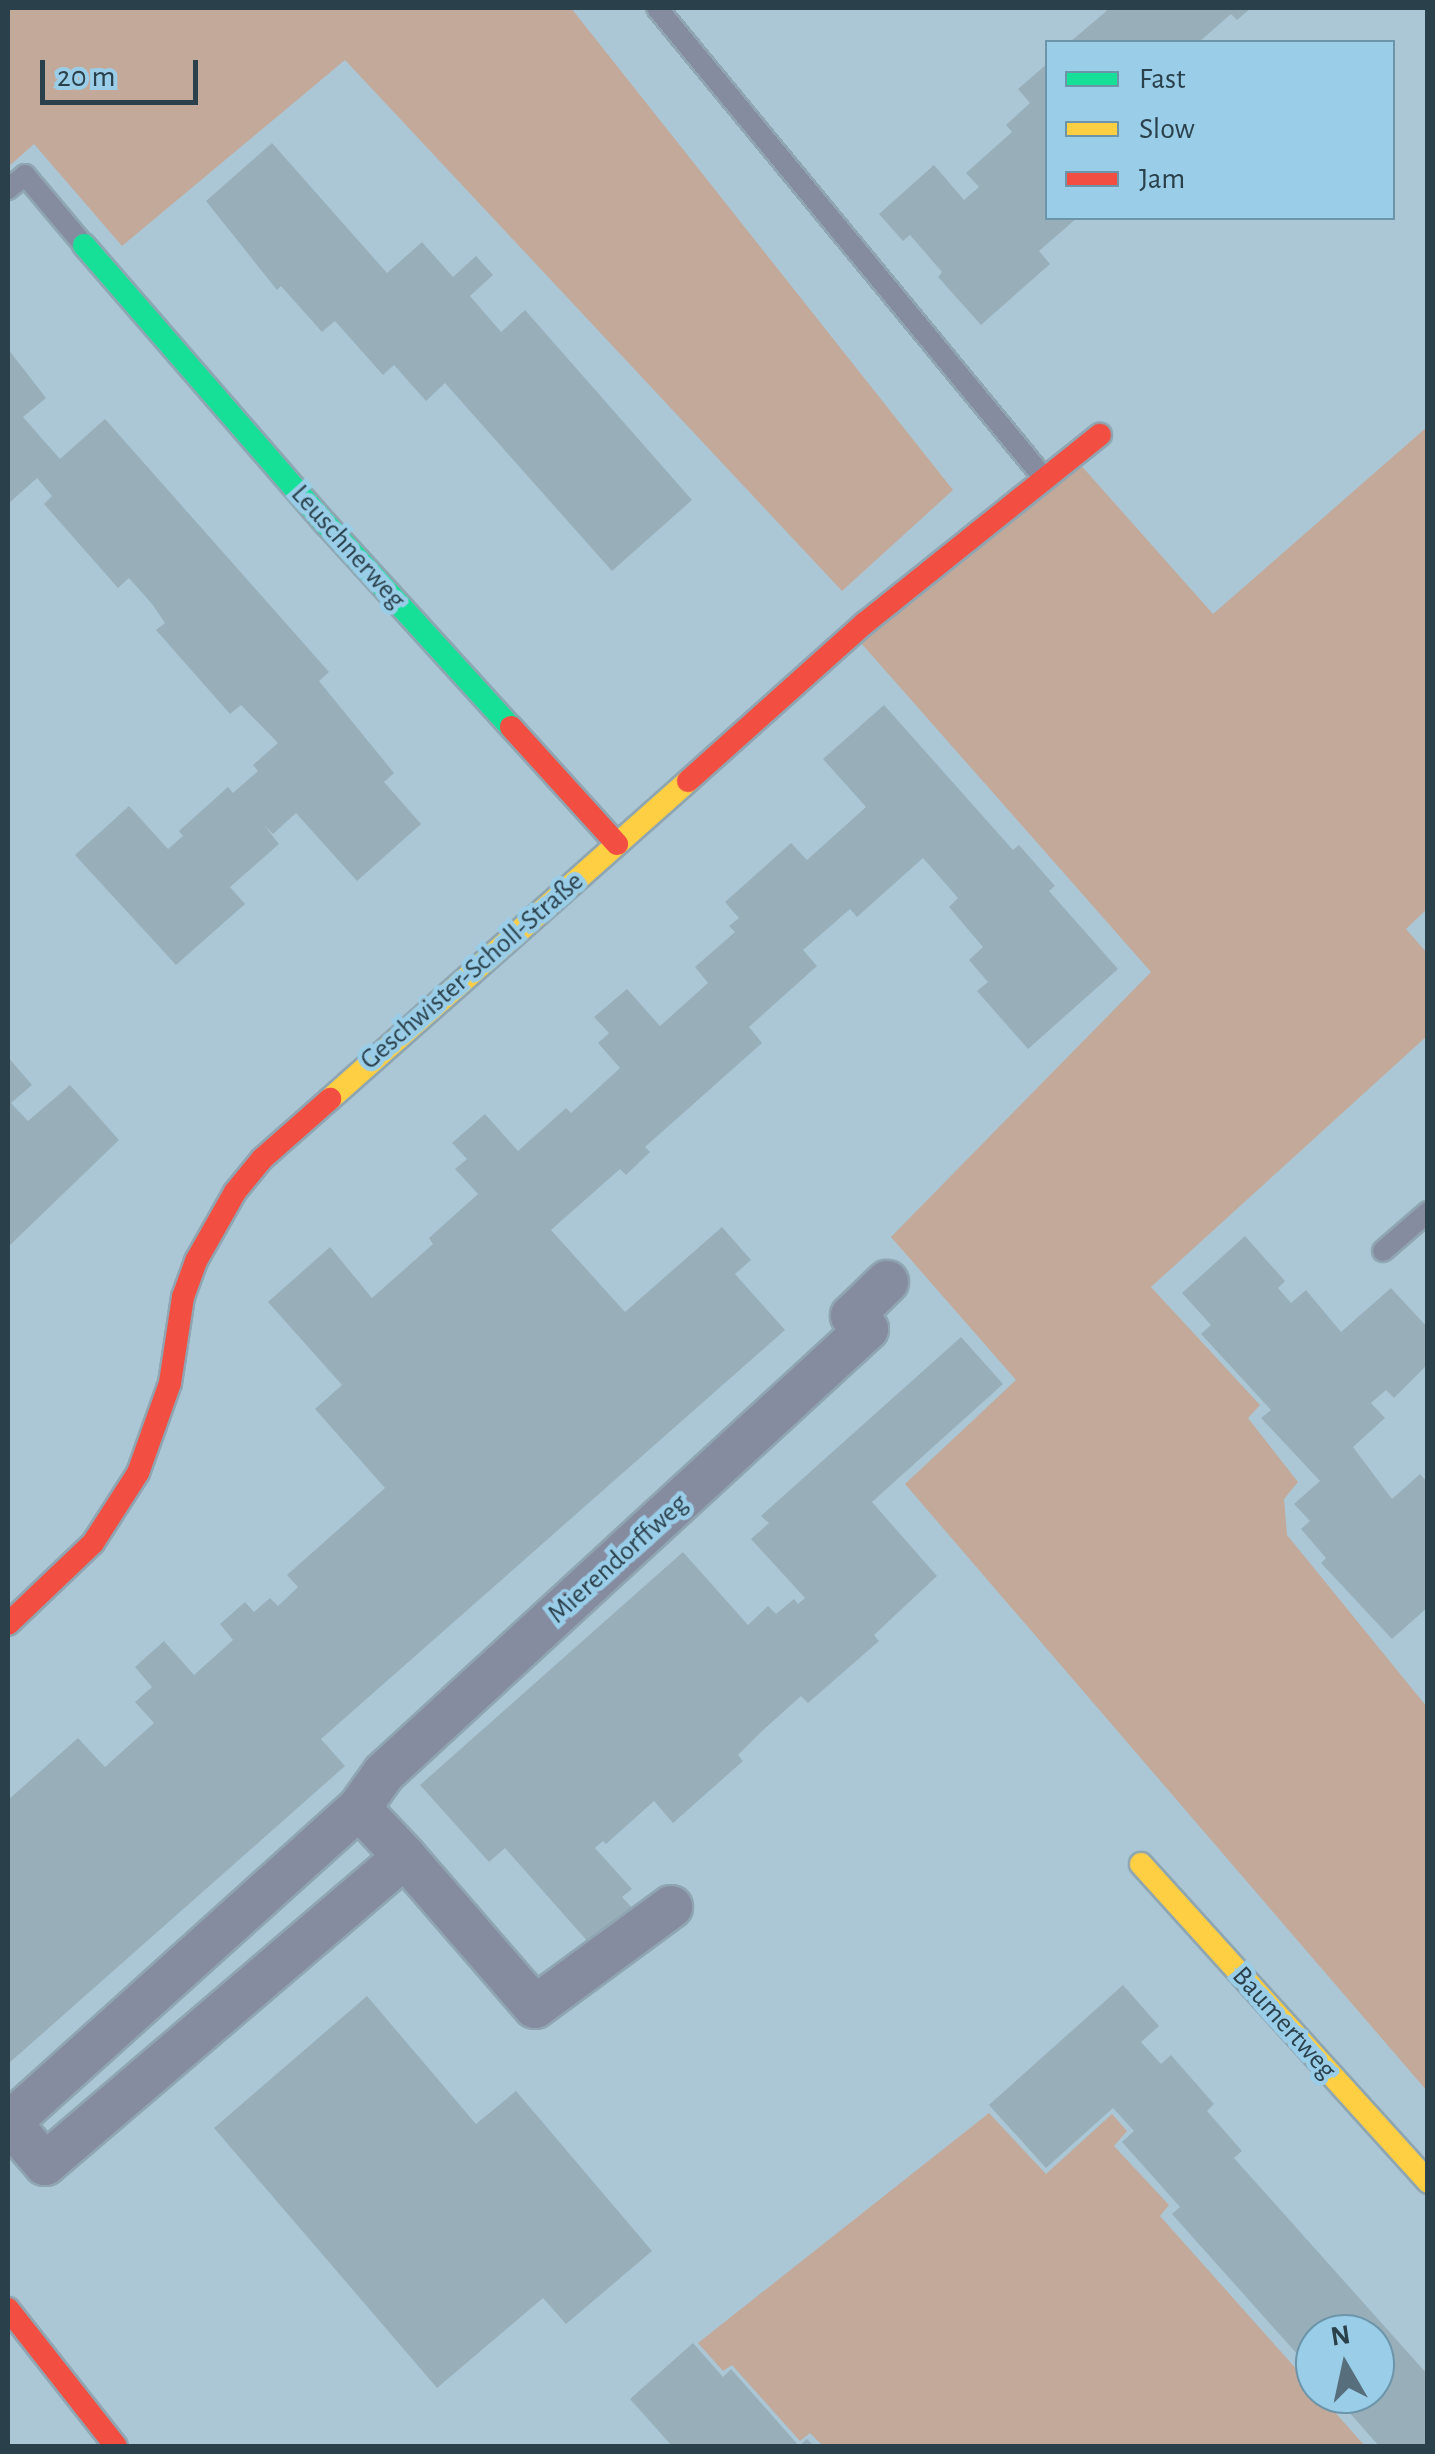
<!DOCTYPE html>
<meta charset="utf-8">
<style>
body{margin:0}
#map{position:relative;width:1435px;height:2454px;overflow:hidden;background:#abc7d6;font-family:"Alegreya Sans",sans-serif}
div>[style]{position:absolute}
.green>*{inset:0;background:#c3a999}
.building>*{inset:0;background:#98afba}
.roads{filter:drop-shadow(2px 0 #8fa6b2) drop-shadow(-2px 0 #8fa6b2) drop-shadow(0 2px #8fa6b2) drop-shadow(0 -2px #8fa6b2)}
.lane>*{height:20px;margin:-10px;padding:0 10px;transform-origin:10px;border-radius:10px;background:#868ca0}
.street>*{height:42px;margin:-21px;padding:0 21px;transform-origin:21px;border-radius:21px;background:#868ca0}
.fast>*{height:22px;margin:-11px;padding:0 11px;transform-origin:11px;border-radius:11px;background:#16e098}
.slow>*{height:22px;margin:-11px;padding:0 11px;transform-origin:11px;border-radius:11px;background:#ffcf43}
.jam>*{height:22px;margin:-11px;padding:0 11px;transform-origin:11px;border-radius:11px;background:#f24e42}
span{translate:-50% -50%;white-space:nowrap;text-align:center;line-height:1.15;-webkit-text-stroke:9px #99cde8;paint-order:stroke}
.street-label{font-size:28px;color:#2a404b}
.frame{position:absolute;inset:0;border:10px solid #2a404b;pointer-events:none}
.legend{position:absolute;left:1045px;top:40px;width:350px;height:180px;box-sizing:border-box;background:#99cde8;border:2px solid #6d95a9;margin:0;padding:12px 18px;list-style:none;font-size:30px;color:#2a404b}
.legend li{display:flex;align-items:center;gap:20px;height:50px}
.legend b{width:50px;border:2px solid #6d95a9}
.north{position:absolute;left:1295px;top:2314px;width:100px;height:100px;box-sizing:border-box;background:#99cde8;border:2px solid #6d95a9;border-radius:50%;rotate:351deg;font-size:28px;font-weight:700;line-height:40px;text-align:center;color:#2a404b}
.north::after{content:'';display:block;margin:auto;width:35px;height:45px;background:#576f7c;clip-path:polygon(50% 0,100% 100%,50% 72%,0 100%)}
.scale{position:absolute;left:40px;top:60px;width:158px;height:45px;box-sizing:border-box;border:5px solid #2a404b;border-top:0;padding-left:12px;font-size:30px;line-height:35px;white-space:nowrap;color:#2a404b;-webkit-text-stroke:8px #99cde8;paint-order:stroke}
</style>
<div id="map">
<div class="green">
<div style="clip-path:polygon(8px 8px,571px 8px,953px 490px,842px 591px,345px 60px,122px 246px,34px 144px,8px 167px)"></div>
<div style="clip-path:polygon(1427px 427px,1428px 908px,1406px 929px,1427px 953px,1427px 1036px,1151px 1287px,1260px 1405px,1248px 1418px,1298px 1482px,1284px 1499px,1287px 1535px,1427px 1707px,1427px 2091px,905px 1484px,1016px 1380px,891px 1237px,1151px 972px,861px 643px,1079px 463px,1213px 614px)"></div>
<div style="clip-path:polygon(989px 2113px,1046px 2174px,1112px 2114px,1127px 2131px,1114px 2146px,1169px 2205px,1160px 2216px,1365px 2446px,823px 2446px,810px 2433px,800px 2441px,732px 2365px,723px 2371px,698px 2343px)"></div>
</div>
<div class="building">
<div style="clip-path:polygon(1110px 8px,1251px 8px,1237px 20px,1231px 14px,1199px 42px,1070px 42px)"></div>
<div style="clip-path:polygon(1048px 63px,1048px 218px,1077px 218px,1039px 251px,1050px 264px,981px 325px,938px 277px,942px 272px,910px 235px,903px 241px,879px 214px,934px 165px,964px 200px,979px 187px,966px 173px,1012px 132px,1006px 125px,1030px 103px,1018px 89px)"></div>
<div style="clip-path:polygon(272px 143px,387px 273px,422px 242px,453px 277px,476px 256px,493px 275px,470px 296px,501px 332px,525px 310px,692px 500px,612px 571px,445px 383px,426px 401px,394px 365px,383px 375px,335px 321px,322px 332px,281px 286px,277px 290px,206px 201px)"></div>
<div style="clip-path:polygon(8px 349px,46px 398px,23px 417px,60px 459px,105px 419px,329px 672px,319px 681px,394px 773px,384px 782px,421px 824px,357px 881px,296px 813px,273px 834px,264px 825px,279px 844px,230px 887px,245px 904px,176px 965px,75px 855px,129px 806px,168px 849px,183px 836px,179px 831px,228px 787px,233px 793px,258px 771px,253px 765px,278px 743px,241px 705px,230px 714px,156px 630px,165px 623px,152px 604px,129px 578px,118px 588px,44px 504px,52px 496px,37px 478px,8px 504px)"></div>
<div style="clip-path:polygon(884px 705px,1013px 850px,1019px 845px,1055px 886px,1049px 891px,1118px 969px,1028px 1049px,977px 991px,988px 982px,969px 960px,983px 947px,949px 907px,958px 898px,923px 858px,857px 917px,850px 909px,803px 950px,817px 966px,749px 1027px,762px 1043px,645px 1147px,650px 1152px,626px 1175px,620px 1169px,551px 1230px,625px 1312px,722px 1227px,751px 1260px,735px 1274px,785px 1330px,321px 1739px,345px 1766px,8px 2064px,8px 1800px,78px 1738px,105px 1767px,154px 1723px,135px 1702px,152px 1687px,135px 1667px,164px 1641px,194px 1675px,233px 1640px,220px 1624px,245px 1602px,254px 1612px,270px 1598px,278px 1606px,298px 1587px,287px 1575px,385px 1488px,315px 1409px,342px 1385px,268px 1302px,330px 1247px,372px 1298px,433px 1244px,429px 1238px,478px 1194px,455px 1169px,467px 1159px,452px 1143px,485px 1114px,518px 1151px,566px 1108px,571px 1113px,620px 1068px,598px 1043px,609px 1033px,594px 1017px,627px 989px,660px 1026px,708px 983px,695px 967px,735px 932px,729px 926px,739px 918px,725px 902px,791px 843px,807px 860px,866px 807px,823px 759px)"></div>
<div style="clip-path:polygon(8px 1057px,32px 1085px,11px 1103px,28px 1121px,70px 1085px,119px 1140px,8px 1247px)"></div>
<div style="clip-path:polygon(1245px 1236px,1285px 1281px,1278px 1288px,1291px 1303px,1306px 1290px,1341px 1332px,1391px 1288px,1428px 1328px,1428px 1364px,1394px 1398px,1386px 1390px,1371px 1403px,1385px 1418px,1353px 1447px,1392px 1499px,1420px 1474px,1428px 1483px,1428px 1607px,1392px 1639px,1321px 1563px,1326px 1558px,1301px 1529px,1310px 1521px,1294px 1504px,1320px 1481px,1261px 1418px,1271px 1410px,1201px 1334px,1211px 1325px,1182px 1293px)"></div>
<div style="clip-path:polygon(961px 1337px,1003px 1384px,872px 1502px,937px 1576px,874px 1635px,879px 1641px,808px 1703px,801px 1696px,762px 1731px,738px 1755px,743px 1761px,673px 1823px,654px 1801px,606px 1844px,603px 1841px,595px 1848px,632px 1889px,622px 1897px,639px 1915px,597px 1952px,505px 1848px,489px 1862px,420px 1785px,683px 1552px,748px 1625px,768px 1606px,776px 1614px,794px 1599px,798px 1604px,805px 1598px,751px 1539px,769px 1523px,761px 1516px)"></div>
<div style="clip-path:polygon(1123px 1985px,1159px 2026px,1141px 2042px,1161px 2064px,1171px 2055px,1214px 2104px,1207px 2111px,1242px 2151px,1234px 2158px,1428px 2375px,1428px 2446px,1379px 2446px,1333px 2394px,1375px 2394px,1375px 2334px,1315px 2334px,1315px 2374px,1172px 2214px,1180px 2207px,1122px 2142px,1134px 2131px,1113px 2108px,1046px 2168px,989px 2105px)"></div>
<div style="clip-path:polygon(367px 1996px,476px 2124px,516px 2091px,652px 2251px,566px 2324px,543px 2298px,437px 2388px,214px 2128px)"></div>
<div style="clip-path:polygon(693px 2343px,723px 2377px,731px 2369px,799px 2446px,807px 2439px,814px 2446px,672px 2446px,630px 2399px)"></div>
</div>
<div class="roads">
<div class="lane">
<div style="left:657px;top:8px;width:607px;rotate:50.54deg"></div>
<div style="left:8px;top:189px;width:22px;rotate:-39deg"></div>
<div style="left:25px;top:175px;width:90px;rotate:50deg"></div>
<div style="left:1383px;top:1251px;width:60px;rotate:-40.9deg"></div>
</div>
<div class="street">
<div style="left:405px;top:1857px;width:198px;rotate:49.1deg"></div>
<div style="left:535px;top:2007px;width:169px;rotate:-36.3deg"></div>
<div style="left:10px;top:2123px;width:54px;rotate:49.5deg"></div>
<div style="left:45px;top:2164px;width:473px;rotate:-40.5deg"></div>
<div style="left:405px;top:1857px;width:67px;rotate:-133.2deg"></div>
<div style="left:8px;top:2124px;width:472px;rotate:-42deg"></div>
<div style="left:359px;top:1808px;width:43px;rotate:-54.5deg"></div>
<div style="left:384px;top:1773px;width:656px;rotate:-42.59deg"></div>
<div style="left:867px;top:1329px;width:20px;rotate:-139deg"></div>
<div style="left:852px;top:1316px;width:49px;rotate:-44.2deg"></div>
</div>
<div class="fast">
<div style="left:84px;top:245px;width:369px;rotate:49.1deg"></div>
<div style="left:326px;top:524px;width:275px;rotate:47.7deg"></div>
</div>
<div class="slow">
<div style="left:330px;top:1099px;width:479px;rotate:-41.6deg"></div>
<div style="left:1141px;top:1864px;width:428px;rotate:47.9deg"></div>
</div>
<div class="jam">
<div style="left:511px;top:727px;width:158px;rotate:47.8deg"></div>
<div style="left:688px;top:781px;width:237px;rotate:-41.8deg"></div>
<div style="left:865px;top:623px;width:301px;rotate:-38.7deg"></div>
<div style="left:8px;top:1624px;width:117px;rotate:-43.6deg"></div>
<div style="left:93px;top:1543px;width:83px;rotate:-57.3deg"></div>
<div style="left:138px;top:1473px;width:96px;rotate:-70.4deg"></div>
<div style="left:170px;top:1383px;width:87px;rotate:-81.4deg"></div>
<div style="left:183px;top:1297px;width:38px;rotate:-70deg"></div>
<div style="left:196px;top:1261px;width:79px;rotate:-60.5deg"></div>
<div style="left:235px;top:1192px;width:43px;rotate:-50.7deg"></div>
<div style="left:262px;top:1159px;width:91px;rotate:-41.4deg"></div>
<div style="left:8px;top:2309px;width:174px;rotate:51.8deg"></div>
</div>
</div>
<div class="street-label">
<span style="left:348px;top:547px;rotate:48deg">Leuschnerweg</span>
<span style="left:472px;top:971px;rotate:-41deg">Geschwister-Scholl-Straße</span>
<span style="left:618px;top:1559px;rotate:-42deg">Mierendorffweg</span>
<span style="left:1284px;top:2023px;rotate:48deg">Baumertweg</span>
</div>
<div class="frame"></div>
<ul class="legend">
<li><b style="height:12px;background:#16e098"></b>Fast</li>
<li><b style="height:12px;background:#ffcf43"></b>Slow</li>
<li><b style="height:12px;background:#f24e42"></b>Jam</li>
</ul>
<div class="north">N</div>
<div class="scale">20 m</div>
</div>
